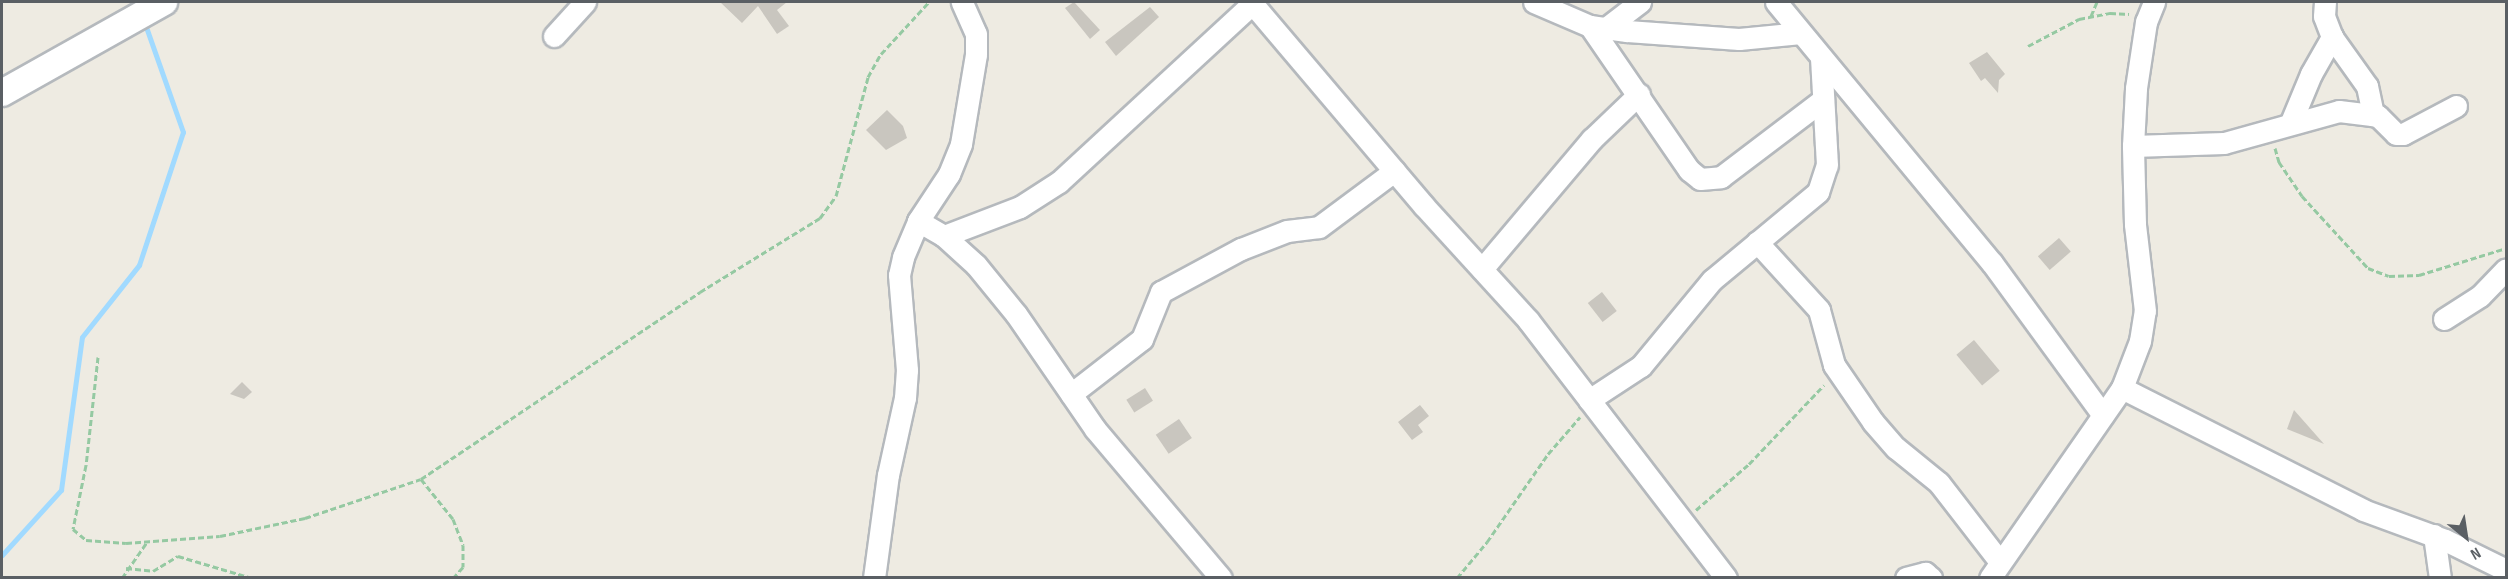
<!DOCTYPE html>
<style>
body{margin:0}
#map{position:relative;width:2508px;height:579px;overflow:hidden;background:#eeebe2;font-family:"Sofia Sans Condensed",sans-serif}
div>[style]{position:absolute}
.stream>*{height:5px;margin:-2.5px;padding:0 2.5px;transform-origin:2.5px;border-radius:2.5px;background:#a1daff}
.building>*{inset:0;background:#c9c6bf;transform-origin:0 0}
.path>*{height:3px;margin-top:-1.5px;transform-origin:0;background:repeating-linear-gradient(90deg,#95c9a2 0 6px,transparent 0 9px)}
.roads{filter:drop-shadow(2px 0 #b5b9bd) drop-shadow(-2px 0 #b5b9bd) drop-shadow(0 2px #b5b9bd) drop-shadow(0 -2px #b5b9bd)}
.minor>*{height:21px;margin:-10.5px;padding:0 10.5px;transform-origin:10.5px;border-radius:10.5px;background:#fff}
.tertiary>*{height:26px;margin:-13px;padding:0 13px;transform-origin:13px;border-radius:13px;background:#fff}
span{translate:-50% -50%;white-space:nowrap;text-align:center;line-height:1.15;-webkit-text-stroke:6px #fff;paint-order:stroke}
.frame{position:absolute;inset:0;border:3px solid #5a5f64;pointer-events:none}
.north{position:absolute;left:2436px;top:507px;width:60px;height:60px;-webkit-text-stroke:4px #fff;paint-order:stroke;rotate:150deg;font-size:16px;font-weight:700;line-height:24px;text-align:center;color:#5a5f64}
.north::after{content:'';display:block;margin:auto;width:21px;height:27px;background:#5a5f64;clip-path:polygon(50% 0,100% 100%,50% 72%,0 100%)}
</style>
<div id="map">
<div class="stream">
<div style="left:2px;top:555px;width:88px;rotate:-47.8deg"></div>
<div style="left:61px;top:490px;width:154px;rotate:-82.2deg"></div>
<div style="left:82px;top:337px;width:92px;rotate:-51.6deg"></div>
<div style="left:139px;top:265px;width:140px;rotate:-71.7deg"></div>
<div style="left:183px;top:132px;width:118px;rotate:-109.4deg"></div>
</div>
<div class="building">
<div style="clip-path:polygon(720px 2px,787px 2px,777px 10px,789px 26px,777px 34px,758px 6px,742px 23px)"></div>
<div style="clip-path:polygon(1074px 2px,1100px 30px,1090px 39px,1065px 8px)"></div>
<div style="clip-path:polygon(1150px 7px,1159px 17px,1116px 56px,1105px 42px)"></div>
<div style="clip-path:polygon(1987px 52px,2005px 74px,1999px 80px,1998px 93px,1985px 78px,1981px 81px,1969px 63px)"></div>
<div style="clip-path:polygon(887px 110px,903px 126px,907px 138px,886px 150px,866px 130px)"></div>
<div style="left:2059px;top:238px;width:18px;height:28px;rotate:49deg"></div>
<div style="left:1602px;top:292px;width:24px;height:18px;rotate:52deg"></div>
<div style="left:1974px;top:340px;width:40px;height:23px;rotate:50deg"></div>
<div style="clip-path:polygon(242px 382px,252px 392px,244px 399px,230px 394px)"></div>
<div style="left:1145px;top:388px;width:15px;height:22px;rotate:58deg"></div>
<div style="clip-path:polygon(1420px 405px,1429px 416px,1418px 425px,1423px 432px,1412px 440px,1398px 422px)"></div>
<div style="clip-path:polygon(2294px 410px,2324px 444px,2287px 429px)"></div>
<div style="left:1179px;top:419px;width:23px;height:28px;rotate:56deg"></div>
</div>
<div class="path">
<div style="left:2091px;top:16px;width:15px;rotate:-67deg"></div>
<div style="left:2028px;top:46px;width:58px;rotate:-27.9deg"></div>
<div style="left:2079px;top:19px;width:32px;rotate:-11deg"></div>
<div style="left:2110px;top:13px;width:19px;rotate:3deg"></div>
<div style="left:2275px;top:148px;width:15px;rotate:74deg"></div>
<div style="left:2279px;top:162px;width:41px;rotate:55.9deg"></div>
<div style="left:2302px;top:196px;width:98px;rotate:47.5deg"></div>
<div style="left:2368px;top:268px;width:22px;rotate:21deg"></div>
<div style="left:2389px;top:276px;width:30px;rotate:-2deg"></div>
<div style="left:2419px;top:275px;width:91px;rotate:-17.2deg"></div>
<div style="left:98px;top:357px;width:109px;rotate:96.3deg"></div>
<div style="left:86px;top:465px;width:65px;rotate:101.5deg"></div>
<div style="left:73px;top:529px;width:17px;rotate:40deg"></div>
<div style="left:86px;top:540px;width:40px;rotate:4.3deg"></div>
<div style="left:126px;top:543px;width:94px;rotate:-4.3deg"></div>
<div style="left:220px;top:536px;width:87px;rotate:-12deg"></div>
<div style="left:305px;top:518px;width:122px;rotate:-18.6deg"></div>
<div style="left:421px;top:479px;width:336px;rotate:-33.8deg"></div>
<div style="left:700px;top:292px;width:141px;rotate:-31.7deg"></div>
<div style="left:820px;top:218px;width:27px;rotate:-54deg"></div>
<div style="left:836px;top:196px;width:123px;rotate:-74.9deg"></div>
<div style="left:868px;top:77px;width:26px;rotate:-61deg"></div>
<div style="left:881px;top:54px;width:71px;rotate:-47.3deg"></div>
<div style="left:421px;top:479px;width:51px;rotate:51.3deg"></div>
<div style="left:453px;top:519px;width:28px;rotate:69deg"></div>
<div style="left:463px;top:545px;width:22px;rotate:90deg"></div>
<div style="left:463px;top:567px;width:15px;rotate:132deg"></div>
<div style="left:1696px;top:510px;width:70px;rotate:-41deg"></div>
<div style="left:1749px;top:464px;width:109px;rotate:-46.5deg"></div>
<div style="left:126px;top:568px;width:27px;rotate:6deg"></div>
<div style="left:153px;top:571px;width:29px;rotate:-31deg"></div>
<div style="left:178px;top:556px;width:77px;rotate:16.6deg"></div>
<div style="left:122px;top:578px;width:44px;rotate:-55.2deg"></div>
<div style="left:1457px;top:578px;width:47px;rotate:-50.2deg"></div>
<div style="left:1487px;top:542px;width:107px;rotate:-55.3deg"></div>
<div style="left:1548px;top:454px;width:49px;rotate:-49.1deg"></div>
</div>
<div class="roads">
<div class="minor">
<div style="left:1251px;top:2px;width:267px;rotate:49.7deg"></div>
<div style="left:1424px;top:206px;width:154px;rotate:47.6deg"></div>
<div style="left:1528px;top:320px;width:325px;rotate:52.5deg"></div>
<div style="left:1534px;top:2px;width:61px;rotate:23.2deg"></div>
<div style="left:1590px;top:26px;width:37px;rotate:8deg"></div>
<div style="left:1627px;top:31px;width:112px;rotate:4.1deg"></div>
<div style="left:1739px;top:39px;width:62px;rotate:-5.5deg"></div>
<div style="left:1776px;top:2px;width:339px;rotate:50.4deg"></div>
<div style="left:1992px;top:263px;width:188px;rotate:53.9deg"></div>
<div style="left:1590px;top:26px;width:175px;rotate:55.5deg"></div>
<div style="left:1689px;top:170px;width:14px;rotate:39deg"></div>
<div style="left:1700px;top:179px;width:21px;rotate:-5deg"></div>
<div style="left:1721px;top:177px;width:126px;rotate:-37.2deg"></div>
<div style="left:1606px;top:28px;width:43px;rotate:-37.4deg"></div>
<div style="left:554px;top:36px;width:46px;rotate:-47.6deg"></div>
<div style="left:2332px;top:37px;width:60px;rotate:54.5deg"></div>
<div style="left:2367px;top:86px;width:30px;rotate:78deg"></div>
<div style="left:2291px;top:122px;width:52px;rotate:-67.4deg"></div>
<div style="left:2311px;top:74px;width:43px;rotate:-60.4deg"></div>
<div style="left:2332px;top:37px;width:22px;rotate:-111deg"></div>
<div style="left:2324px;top:16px;width:14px;rotate:-86deg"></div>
<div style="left:2133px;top:146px;width:91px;rotate:-1.9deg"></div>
<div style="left:2224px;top:143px;width:119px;rotate:-15.5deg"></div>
<div style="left:2339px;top:111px;width:39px;rotate:7deg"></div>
<div style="left:2378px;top:116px;width:25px;rotate:45deg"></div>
<div style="left:2396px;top:134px;width:7px"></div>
<div style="left:2403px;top:134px;width:60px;rotate:-27.8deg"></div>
<div style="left:918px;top:221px;width:30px;rotate:30deg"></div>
<div style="left:944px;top:236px;width:43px;rotate:42.2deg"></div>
<div style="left:976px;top:265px;width:63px;rotate:50.8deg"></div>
<div style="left:1016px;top:314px;width:140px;rotate:55.5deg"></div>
<div style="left:1095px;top:429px;width:195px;rotate:49.8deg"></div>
<div style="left:944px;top:236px;width:81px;rotate:-20.9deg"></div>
<div style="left:1020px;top:207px;width:46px;rotate:-32.7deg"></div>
<div style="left:1059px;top:182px;width:264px;rotate:-42.7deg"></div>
<div style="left:1757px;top:242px;width:92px;rotate:47.6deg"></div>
<div style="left:1819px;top:310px;width:57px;rotate:74.7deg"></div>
<div style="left:1834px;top:365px;width:69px;rotate:55.6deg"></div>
<div style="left:1873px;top:422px;width:35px;rotate:49deg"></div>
<div style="left:1896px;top:448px;width:55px;rotate:39.1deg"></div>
<div style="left:1939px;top:483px;width:100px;rotate:52.3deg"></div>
<div style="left:1482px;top:269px;width:170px;rotate:-49.8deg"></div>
<div style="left:1592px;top:139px;width:65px;rotate:-43.8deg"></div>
<div style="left:2444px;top:319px;width:43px;rotate:-32.6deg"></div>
<div style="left:2480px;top:296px;width:37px;rotate:-46deg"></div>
<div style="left:2122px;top:388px;width:270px;rotate:26.8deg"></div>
<div style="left:2363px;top:510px;width:87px;rotate:20.1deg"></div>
<div style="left:2445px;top:540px;width:68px;rotate:26.2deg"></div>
<div style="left:1071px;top:394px;width:90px;rotate:-37.8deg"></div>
<div style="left:1142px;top:339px;width:51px;rotate:-68deg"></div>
<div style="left:1161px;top:292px;width:91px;rotate:-28.3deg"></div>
<div style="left:1241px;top:249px;width:49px;rotate:-21.4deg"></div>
<div style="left:1287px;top:231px;width:32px;rotate:-7deg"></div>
<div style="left:1319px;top:227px;width:94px;rotate:-36.7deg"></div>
<div style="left:1589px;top:400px;width:62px;rotate:-33.2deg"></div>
<div style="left:1641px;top:366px;width:112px;rotate:-50.5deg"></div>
<div style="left:1712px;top:280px;width:138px;rotate:-39.7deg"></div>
<div style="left:1818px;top:192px;width:28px;rotate:-72deg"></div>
<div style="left:1827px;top:165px;width:107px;rotate:-93.2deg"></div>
<div style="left:2434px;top:535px;width:43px;rotate:82.1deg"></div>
<div style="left:874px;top:578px;width:104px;rotate:-82.3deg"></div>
<div style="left:888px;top:475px;width:79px;rotate:-77.6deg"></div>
<div style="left:905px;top:398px;width:28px;rotate:-86deg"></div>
<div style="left:907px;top:370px;width:95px;rotate:-94.8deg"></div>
<div style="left:899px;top:275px;width:18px;rotate:-77deg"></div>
<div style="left:903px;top:257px;width:39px;rotate:-67deg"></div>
<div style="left:918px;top:221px;width:56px;rotate:-56.6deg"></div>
<div style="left:949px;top:174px;width:32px;rotate:-68deg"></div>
<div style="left:961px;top:144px;width:91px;rotate:-80.5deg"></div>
<div style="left:976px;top:54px;width:20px;rotate:-90deg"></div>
<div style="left:976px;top:34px;width:35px;rotate:-114deg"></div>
<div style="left:1906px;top:578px;width:20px;rotate:-15deg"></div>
<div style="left:1925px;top:573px;width:8px;rotate:40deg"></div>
<div style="left:1990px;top:578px;width:231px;rotate:-55.2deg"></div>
<div style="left:2122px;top:388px;width:50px;rotate:-69deg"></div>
<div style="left:2140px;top:341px;width:30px;rotate:-81deg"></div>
<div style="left:2145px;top:311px;width:88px;rotate:-96.6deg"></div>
<div style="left:2135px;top:224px;width:78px;rotate:-91.5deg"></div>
<div style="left:2133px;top:146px;width:58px;rotate:-87deg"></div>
<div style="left:2136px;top:88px;width:67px;rotate:-81.4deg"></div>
<div style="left:2146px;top:22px;width:22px;rotate:-68deg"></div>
</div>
<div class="tertiary">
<div style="left:2px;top:93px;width:186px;rotate:-29.3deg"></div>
</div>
</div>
<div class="frame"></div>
<div class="north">N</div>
</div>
